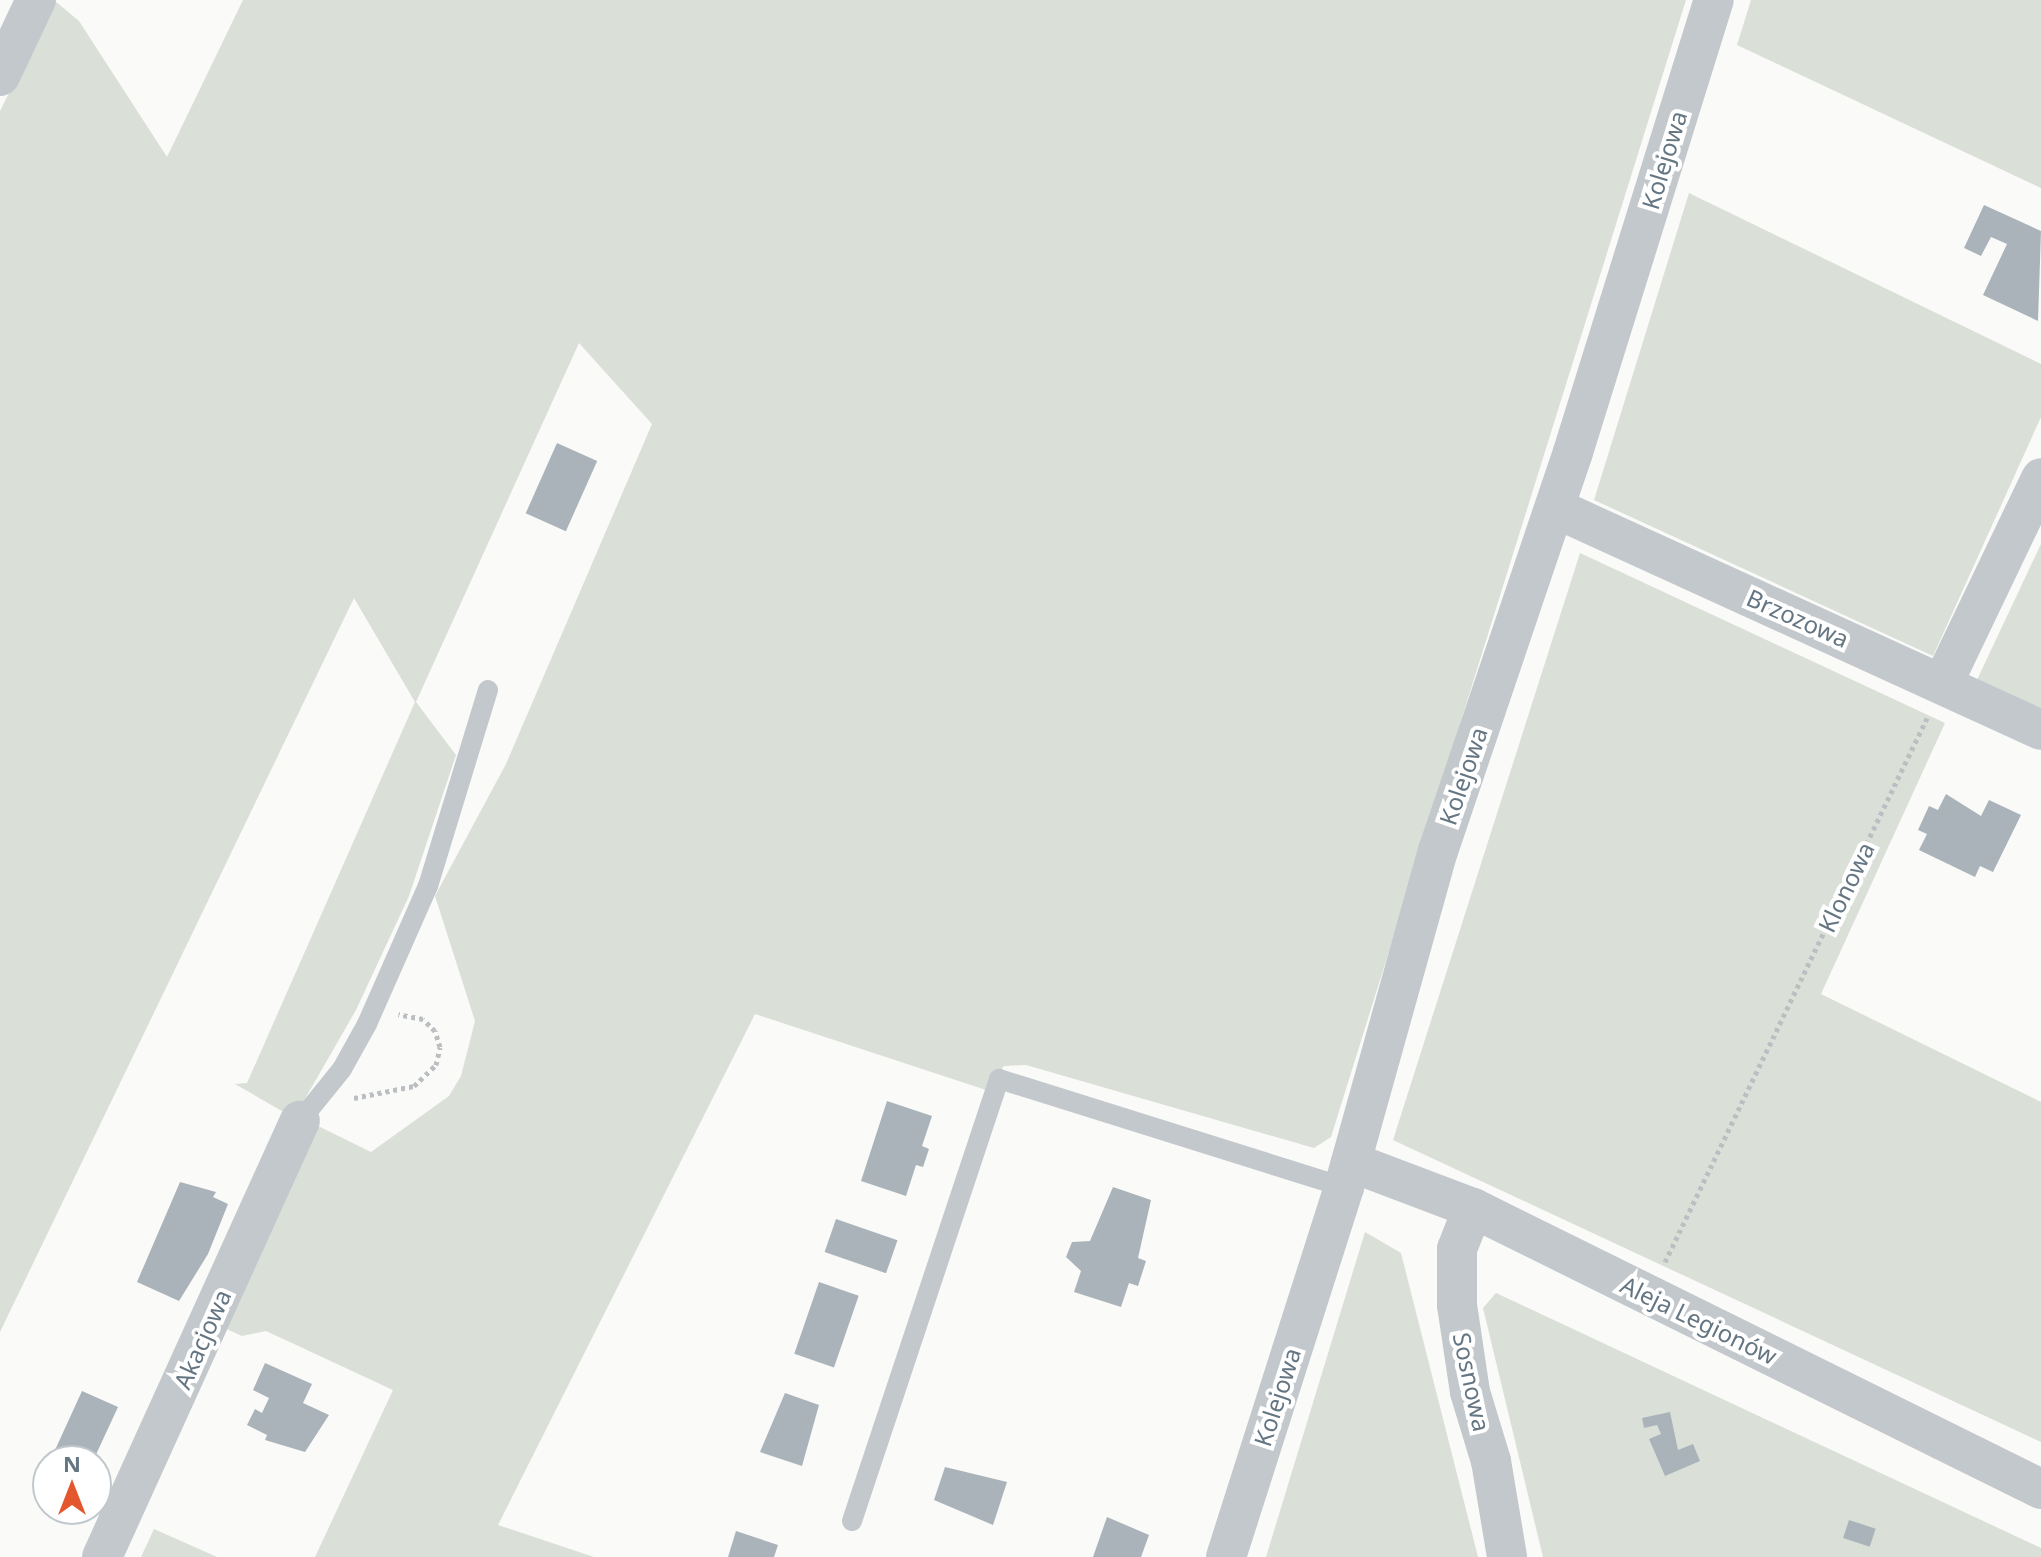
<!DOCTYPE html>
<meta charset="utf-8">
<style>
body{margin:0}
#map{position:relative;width:2041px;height:1557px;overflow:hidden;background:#fafaf8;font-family:"Noto Sans",sans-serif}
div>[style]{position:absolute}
.green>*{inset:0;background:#dadfd7}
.building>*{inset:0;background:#aab3b9;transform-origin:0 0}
.path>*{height:5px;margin-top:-2.5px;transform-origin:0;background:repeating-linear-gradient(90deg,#bbbfc2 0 4px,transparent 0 8px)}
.service>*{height:20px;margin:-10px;padding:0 10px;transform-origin:10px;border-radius:10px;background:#c3c8cc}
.minor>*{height:40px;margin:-20px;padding:0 20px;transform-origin:20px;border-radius:20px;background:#c3c8cc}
span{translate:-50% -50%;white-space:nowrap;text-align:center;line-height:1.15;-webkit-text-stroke:8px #fff;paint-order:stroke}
.street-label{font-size:24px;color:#657683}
.north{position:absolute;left:32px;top:1445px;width:80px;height:80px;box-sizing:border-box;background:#fff;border:2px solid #c1c8cd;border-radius:50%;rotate:0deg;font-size:22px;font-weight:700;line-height:32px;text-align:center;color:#657683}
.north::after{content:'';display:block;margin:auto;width:28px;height:36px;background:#e4572e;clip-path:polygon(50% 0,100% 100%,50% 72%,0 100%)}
</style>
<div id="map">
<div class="green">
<div style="clip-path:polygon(243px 0,1686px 0,1331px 1137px,1314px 1148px,1026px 1065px,1004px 1066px,986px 1090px,755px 1014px,498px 1525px,594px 1557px,315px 1557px,393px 1390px,266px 1331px,242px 1336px,220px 1326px,316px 1125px,371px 1152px,449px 1096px,461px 1076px,475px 1021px,435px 896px,506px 764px,652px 424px,579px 343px,416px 702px,456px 755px,409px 896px,356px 1010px,294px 1118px,235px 1084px,247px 1083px,415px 702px,354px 598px,0 1332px,0 111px,55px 1px,79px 21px,167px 157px)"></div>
<div style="clip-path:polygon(1751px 0,2041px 0,2041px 188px,1737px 45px)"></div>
<div style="clip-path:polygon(1689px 193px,2041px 364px,2041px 417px,1933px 656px,1594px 500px)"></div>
<div style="clip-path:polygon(2041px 544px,2041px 711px,1976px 682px)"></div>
<div style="clip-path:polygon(1580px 553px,1945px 723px,1821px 994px,2041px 1102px,2041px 1442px,1393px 1140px)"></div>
<div style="clip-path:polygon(1365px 1232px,1401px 1253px,1478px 1557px,1266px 1557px)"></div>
<div style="clip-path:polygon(1496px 1293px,2041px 1548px,2041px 1557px,1543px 1557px,1483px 1308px)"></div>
<div style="clip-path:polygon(154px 1529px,217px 1557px,141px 1557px)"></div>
</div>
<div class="building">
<div style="clip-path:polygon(1984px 205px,2041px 231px,2038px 321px,1983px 295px,2007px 244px,1991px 237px,1981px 256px,1964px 248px)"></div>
<div style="left:557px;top:443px;width:44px;height:77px;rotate:24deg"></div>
<div style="clip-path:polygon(1946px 794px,1981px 816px,1989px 800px,2021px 815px,1993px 872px,1980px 866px,1975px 877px,1919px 850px,1927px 834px,1918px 830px,1929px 806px,1938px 810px)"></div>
<div style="clip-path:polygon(887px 1101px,932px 1116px,922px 1146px,929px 1149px,923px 1167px,916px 1165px,906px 1196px,861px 1181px)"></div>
<div style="clip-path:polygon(180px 1182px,216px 1192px,213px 1197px,228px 1204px,208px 1254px,179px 1301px,137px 1282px)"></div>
<div style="clip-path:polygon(1113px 1187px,1151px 1200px,1138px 1258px,1146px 1261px,1138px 1286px,1129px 1283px,1121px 1307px,1074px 1292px,1081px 1271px,1066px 1257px,1072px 1242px,1090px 1241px)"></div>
<div style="left:836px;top:1219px;width:65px;height:35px;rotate:19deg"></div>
<div style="left:819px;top:1282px;width:42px;height:76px;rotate:19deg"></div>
<div style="clip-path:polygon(265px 1363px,312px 1384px,303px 1403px,329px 1415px,305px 1452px,265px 1440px,267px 1435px,247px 1425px,255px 1409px,262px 1413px,269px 1398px,253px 1390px)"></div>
<div style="clip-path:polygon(82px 1391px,118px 1407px,93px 1461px,50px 1461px)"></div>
<div style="clip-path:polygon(785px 1393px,819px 1405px,802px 1466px,760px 1452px)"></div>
<div style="clip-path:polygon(1670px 1412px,1678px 1450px,1693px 1444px,1700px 1461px,1665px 1476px,1649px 1439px,1661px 1434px,1657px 1425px,1644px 1428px,1642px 1418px)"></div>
<div style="clip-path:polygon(945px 1467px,1007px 1482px,993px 1525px,934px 1500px)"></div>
<div style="clip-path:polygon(1107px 1517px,1149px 1535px,1141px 1557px,1093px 1557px)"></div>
<div style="left:1849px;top:1520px;width:28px;height:19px;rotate:18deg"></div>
<div style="clip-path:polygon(736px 1531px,778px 1545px,774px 1557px,728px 1557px)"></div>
</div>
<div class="path">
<div style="left:354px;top:1098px;width:61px;rotate:-11.3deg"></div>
<div style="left:414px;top:1086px;width:30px;rotate:-44deg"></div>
<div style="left:436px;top:1065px;width:18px;rotate:-77deg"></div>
<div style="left:440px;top:1047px;width:17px;rotate:-107deg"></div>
<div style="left:435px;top:1031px;width:17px;rotate:-135deg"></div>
<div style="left:423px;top:1019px;width:25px;rotate:-169deg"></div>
<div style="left:1665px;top:1262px;width:606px;rotate:-64.28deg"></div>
</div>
<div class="service">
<div style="left:300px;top:1121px;width:67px;rotate:-51.1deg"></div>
<div style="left:342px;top:1069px;width:51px;rotate:-60.9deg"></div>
<div style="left:367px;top:1024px;width:151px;rotate:-66.2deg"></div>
<div style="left:428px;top:886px;width:205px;rotate:-73deg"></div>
<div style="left:852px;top:1521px;width:466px;rotate:-71.6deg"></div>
<div style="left:999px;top:1079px;width:362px;rotate:17.4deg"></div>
</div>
<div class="minor">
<div style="left:0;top:76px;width:84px;rotate:-64.7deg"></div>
<div style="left:1555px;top:508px;width:534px;rotate:24.55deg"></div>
<div style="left:1943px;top:683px;width:227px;rotate:-64.4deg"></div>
<div style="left:1351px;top:1162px;width:130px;rotate:20.7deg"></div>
<div style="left:1473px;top:1208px;width:634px;rotate:26.32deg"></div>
<div style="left:1473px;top:1208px;width:44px;rotate:111.3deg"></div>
<div style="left:1457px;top:1249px;width:56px;rotate:90deg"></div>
<div style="left:1457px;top:1305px;width:88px;rotate:81.5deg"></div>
<div style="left:1470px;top:1392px;width:72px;rotate:73.1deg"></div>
<div style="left:1491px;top:1461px;width:97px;rotate:80.5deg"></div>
<div style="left:102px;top:1557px;width:479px;rotate:-65.6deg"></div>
<div style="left:1226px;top:1557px;width:388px;rotate:-72.3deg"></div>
<div style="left:1344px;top:1187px;width:349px;rotate:-74.4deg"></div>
<div style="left:1438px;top:851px;width:421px;rotate:-71.3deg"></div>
<div style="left:1573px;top:452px;width:473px;rotate:-72.7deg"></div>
</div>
<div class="street-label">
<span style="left:1664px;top:160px;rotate:-73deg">Kolejowa</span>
<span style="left:1798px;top:618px;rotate:24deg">Brzozowa</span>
<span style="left:1463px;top:776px;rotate:-71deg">Kolejowa</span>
<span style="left:1846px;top:887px;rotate:-64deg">Klonowa</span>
<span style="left:1699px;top:1320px;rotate:26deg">Aleja Legionów</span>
<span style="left:202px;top:1339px;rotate:-66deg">Akacjowa</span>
<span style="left:1472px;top:1382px;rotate:78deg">Sosnowa</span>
<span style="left:1277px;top:1397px;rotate:-72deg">Kolejowa</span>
</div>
<div class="north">N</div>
</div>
